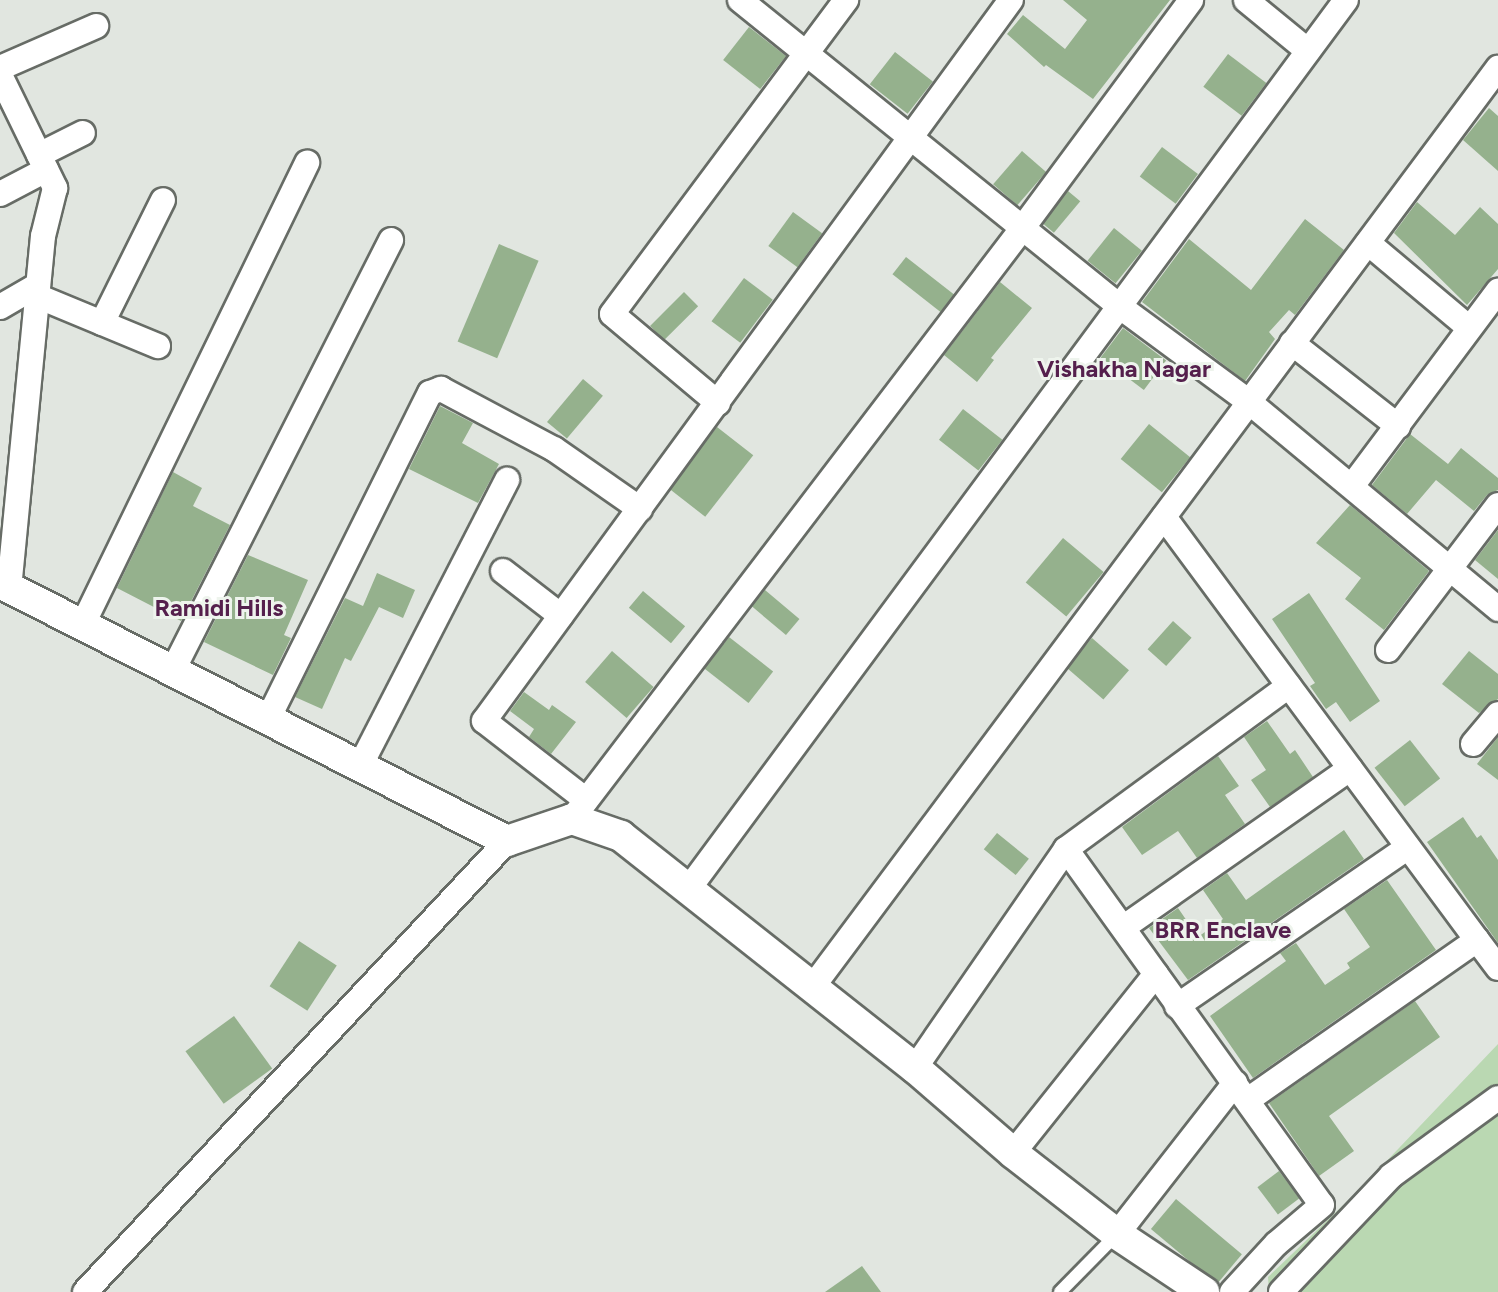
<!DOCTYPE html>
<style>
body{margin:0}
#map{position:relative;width:1498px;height:1292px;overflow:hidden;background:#e1e6e0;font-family:Figtree,sans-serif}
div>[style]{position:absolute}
.water>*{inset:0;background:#bad8b2}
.building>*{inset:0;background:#95b18d;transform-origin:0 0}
.roads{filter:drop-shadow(2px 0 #676c66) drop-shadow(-2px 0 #676c66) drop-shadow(0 2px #676c66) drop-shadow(0 -2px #676c66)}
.service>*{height:12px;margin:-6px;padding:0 6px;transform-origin:6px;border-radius:6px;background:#fff}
.minor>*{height:24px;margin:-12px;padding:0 12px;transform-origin:12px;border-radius:12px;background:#fff}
.tertiary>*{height:30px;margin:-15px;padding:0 15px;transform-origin:15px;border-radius:15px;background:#fff}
span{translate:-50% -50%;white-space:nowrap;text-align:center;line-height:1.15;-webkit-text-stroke:6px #eef4ed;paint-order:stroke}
.neighbourhood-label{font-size:24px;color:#55204d;font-weight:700}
</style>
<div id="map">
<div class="water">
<div style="clip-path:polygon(1498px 1044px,1498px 1292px,1269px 1292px,1268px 1277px,1360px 1189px)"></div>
</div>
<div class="building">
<div style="clip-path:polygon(1063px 0,1170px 0,1093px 99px,1046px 65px,1044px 67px,1007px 34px,1023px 15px,1065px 49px,1087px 20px)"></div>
<div style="left:749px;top:27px;width:47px;height:42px;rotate:38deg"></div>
<div style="left:895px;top:52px;width:48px;height:41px;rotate:38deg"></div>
<div style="left:1228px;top:54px;width:48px;height:41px;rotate:37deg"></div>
<div style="clip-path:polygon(1489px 108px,1498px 116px,1498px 171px,1463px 140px)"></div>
<div style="left:1162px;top:147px;width:45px;height:37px;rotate:37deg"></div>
<div style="left:1022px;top:151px;width:32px;height:44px;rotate:41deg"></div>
<div style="left:1068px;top:191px;width:16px;height:41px;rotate:40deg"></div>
<div style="clip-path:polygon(1417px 202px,1455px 235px,1480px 207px,1498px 224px,1498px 269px,1467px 305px,1394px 233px)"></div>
<div style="left:793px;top:212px;width:36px;height:42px;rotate:36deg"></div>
<div style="clip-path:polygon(1305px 219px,1344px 250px,1295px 315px,1289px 310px,1269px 332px,1275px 339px,1245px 381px,1142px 302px,1189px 239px,1251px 290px)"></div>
<div style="left:1114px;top:228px;width:36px;height:42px;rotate:39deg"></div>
<div style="left:499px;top:244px;width:43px;height:106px;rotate:23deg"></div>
<div style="left:906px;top:257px;width:61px;height:22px;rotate:38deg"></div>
<div style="left:744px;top:278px;width:36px;height:54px;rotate:37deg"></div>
<div style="clip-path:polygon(1000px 282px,1032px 308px,991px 358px,994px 360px,977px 382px,944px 355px)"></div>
<div style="left:684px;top:292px;width:20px;height:48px;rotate:45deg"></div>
<div style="left:1123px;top:328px;width:54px;height:37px;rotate:37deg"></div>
<div style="left:583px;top:379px;width:26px;height:56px;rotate:40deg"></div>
<div style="clip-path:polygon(440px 406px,473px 423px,462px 443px,499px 464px,478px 503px,409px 469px)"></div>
<div style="left:963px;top:409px;width:50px;height:39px;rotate:38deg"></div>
<div style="left:1149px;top:424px;width:53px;height:45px;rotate:39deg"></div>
<div style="left:717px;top:427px;width:46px;height:78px;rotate:38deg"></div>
<div style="clip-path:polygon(1410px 434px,1448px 464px,1461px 448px,1498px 478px,1498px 490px,1487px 495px,1474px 511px,1436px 480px,1407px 514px,1372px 485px)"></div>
<div style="clip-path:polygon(173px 472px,202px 488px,193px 506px,230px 525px,181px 621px,117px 588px)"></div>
<div style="clip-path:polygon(1350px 505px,1429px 571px,1384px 630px,1345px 599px,1361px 578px,1316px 543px)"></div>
<div style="clip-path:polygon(1498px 530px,1498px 579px,1475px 560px)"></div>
<div style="left:1063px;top:538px;width:53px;height:58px;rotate:40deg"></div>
<div style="clip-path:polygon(248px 555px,308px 580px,284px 635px,291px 638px,273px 675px,204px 642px)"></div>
<div style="clip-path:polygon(377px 573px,415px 590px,403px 618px,379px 607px,351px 661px,345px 658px,322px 709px,295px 697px,345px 598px,363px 606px)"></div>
<div style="left:765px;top:590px;width:45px;height:21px;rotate:40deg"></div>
<div style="left:643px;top:591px;width:55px;height:22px;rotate:40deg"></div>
<div style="clip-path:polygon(1309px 593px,1380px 701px,1350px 722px,1336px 702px,1326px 709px,1310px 686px,1315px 683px,1272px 619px)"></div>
<div style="left:1173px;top:621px;width:25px;height:38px;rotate:42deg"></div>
<div style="left:729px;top:637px;width:56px;height:40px;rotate:38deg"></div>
<div style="left:1092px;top:638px;width:49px;height:39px;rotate:41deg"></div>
<div style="left:612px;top:651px;width:55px;height:41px;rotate:41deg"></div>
<div style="clip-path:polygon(1469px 651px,1498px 674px,1498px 699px,1479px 713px,1442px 684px)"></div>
<div style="clip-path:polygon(524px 692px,549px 710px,552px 705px,576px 722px,551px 754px,529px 737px,534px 729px,510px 711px)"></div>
<div style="clip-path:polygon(1267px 721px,1290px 754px,1295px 750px,1313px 777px,1270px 807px,1251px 780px,1266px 770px,1244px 737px)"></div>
<div style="clip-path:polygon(1498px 737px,1498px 780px,1477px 764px)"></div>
<div style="left:1410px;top:740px;width:49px;height:45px;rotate:52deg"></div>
<div style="clip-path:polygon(1218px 756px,1239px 786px,1225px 795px,1245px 824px,1197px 858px,1178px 831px,1142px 855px,1122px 827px)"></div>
<div style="clip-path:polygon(1463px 817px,1477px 838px,1481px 835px,1498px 860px,1498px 943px,1427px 842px)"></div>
<div style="clip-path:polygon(1344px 830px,1364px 859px,1188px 980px,1149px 928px,1178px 908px,1198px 937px,1223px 919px,1203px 890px,1227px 873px,1246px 900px)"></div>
<div style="left:997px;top:833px;width:41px;height:21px;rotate:39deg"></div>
<div style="clip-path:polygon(1387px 880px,1436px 950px,1253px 1078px,1210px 1016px,1286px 961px,1280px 953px,1296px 943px,1325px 985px,1350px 968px,1347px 963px,1370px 947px,1344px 909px)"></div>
<div style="left:299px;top:941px;width:45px;height:54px;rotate:33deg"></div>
<div style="clip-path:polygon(1415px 1001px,1440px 1037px,1329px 1116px,1354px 1151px,1319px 1176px,1269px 1103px)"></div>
<div style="left:234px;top:1016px;width:65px;height:60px;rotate:54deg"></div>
<div style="left:1279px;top:1171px;width:34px;height:27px;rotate:53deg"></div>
<div style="left:1176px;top:1199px;width:86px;height:39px;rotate:40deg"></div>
<div style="clip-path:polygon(862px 1266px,881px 1292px,825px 1292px)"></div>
</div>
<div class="roads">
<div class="service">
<div style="left:1060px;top:1292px;width:81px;rotate:-45.5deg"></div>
</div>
<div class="minor">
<div style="left:740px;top:0;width:487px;rotate:38.9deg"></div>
<div style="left:1119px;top:306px;width:162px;rotate:36.4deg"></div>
<div style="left:1249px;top:402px;width:324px;rotate:39.7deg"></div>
<div style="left:1246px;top:0;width:80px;rotate:39.4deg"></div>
<div style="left:0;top:68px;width:105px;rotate:-23.6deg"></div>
<div style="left:0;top:75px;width:126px;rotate:64deg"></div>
<div style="left:55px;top:188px;width:49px;rotate:104deg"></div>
<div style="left:43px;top:236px;width:352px;rotate:95.5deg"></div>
<div style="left:39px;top:155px;width:49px;rotate:-26.6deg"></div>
<div style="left:0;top:194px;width:52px;rotate:-27.6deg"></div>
<div style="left:1368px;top:243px;width:131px;rotate:40deg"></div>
<div style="left:37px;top:296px;width:131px;rotate:22.5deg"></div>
<div style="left:0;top:307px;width:44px;rotate:-30.1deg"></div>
<div style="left:102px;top:323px;width:137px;rotate:-63.6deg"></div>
<div style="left:1292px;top:343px;width:135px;rotate:38.1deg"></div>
<div style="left:1249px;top:402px;width:417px;rotate:-53.3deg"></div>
<div style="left:718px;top:403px;width:138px;rotate:-140deg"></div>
<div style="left:612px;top:314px;width:392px;rotate:-53.3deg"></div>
<div style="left:1352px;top:486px;width:244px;rotate:-53.2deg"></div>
<div style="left:1164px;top:517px;width:526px;rotate:53.5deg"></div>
<div style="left:1477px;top:940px;width:278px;rotate:145.1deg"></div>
<div style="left:503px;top:571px;width:73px;rotate:37.8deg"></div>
<div style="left:83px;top:624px;width:513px;rotate:-64.08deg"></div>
<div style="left:1388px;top:650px;width:182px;rotate:-52.8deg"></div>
<div style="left:173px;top:670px;width:482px;rotate:-63.1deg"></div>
<div style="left:268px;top:719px;width:364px;rotate:-63.6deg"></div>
<div style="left:430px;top:393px;width:12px;rotate:-20deg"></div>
<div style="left:441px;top:389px;width:128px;rotate:28deg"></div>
<div style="left:554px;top:449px;width:105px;rotate:34.9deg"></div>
<div style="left:1473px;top:744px;width:39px;rotate:-50deg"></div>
<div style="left:360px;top:766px;width:322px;rotate:-62.8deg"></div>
<div style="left:586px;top:800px;width:129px;rotate:-142.2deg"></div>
<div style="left:484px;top:721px;width:893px;rotate:-53.84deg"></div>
<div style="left:572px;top:819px;width:746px;rotate:-52.68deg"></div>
<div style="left:1024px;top:226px;width:281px;rotate:-53.5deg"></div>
<div style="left:1066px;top:849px;width:438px;rotate:54.3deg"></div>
<div style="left:1322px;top:1205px;width:60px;rotate:139.7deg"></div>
<div style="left:1276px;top:1244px;width:65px;rotate:132.5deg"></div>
<div style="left:687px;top:891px;width:1108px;rotate:-53.51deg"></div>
<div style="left:1124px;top:927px;width:276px;rotate:-35deg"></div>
<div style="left:1477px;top:940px;width:35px;rotate:53deg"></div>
<div style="left:811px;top:989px;width:730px;rotate:-53.24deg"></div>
<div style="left:1177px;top:1006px;width:280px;rotate:-34.5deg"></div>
<div style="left:915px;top:1068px;width:266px;rotate:-55.4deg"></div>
<div style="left:1066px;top:849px;width:276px;rotate:-36.2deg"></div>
<div style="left:1013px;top:1153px;width:229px;rotate:-51.4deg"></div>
<div style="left:1117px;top:1234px;width:192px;rotate:-52deg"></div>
<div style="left:85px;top:1292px;width:618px;rotate:-46.9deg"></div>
<div style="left:1281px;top:1292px;width:160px;rotate:-46.5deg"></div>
<div style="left:1391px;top:1176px;width:132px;rotate:-36.1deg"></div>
</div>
<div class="tertiary">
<div style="left:0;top:583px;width:569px;rotate:26.97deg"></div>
<div style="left:507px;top:841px;width:69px;rotate:-18.7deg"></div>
<div style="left:572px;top:819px;width:52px;rotate:19.1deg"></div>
<div style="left:621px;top:836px;width:375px;rotate:38.3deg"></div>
<div style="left:915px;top:1068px;width:130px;rotate:40.9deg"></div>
<div style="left:1013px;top:1153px;width:132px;rotate:37.9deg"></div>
<div style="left:1117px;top:1234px;width:105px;rotate:33.7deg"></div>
</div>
</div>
<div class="neighbourhood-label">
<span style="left:1124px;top:369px">Vishakha Nagar</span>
<span style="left:219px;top:608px">Ramidi Hills</span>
<span style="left:1223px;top:930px">BRR Enclave</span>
</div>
</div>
